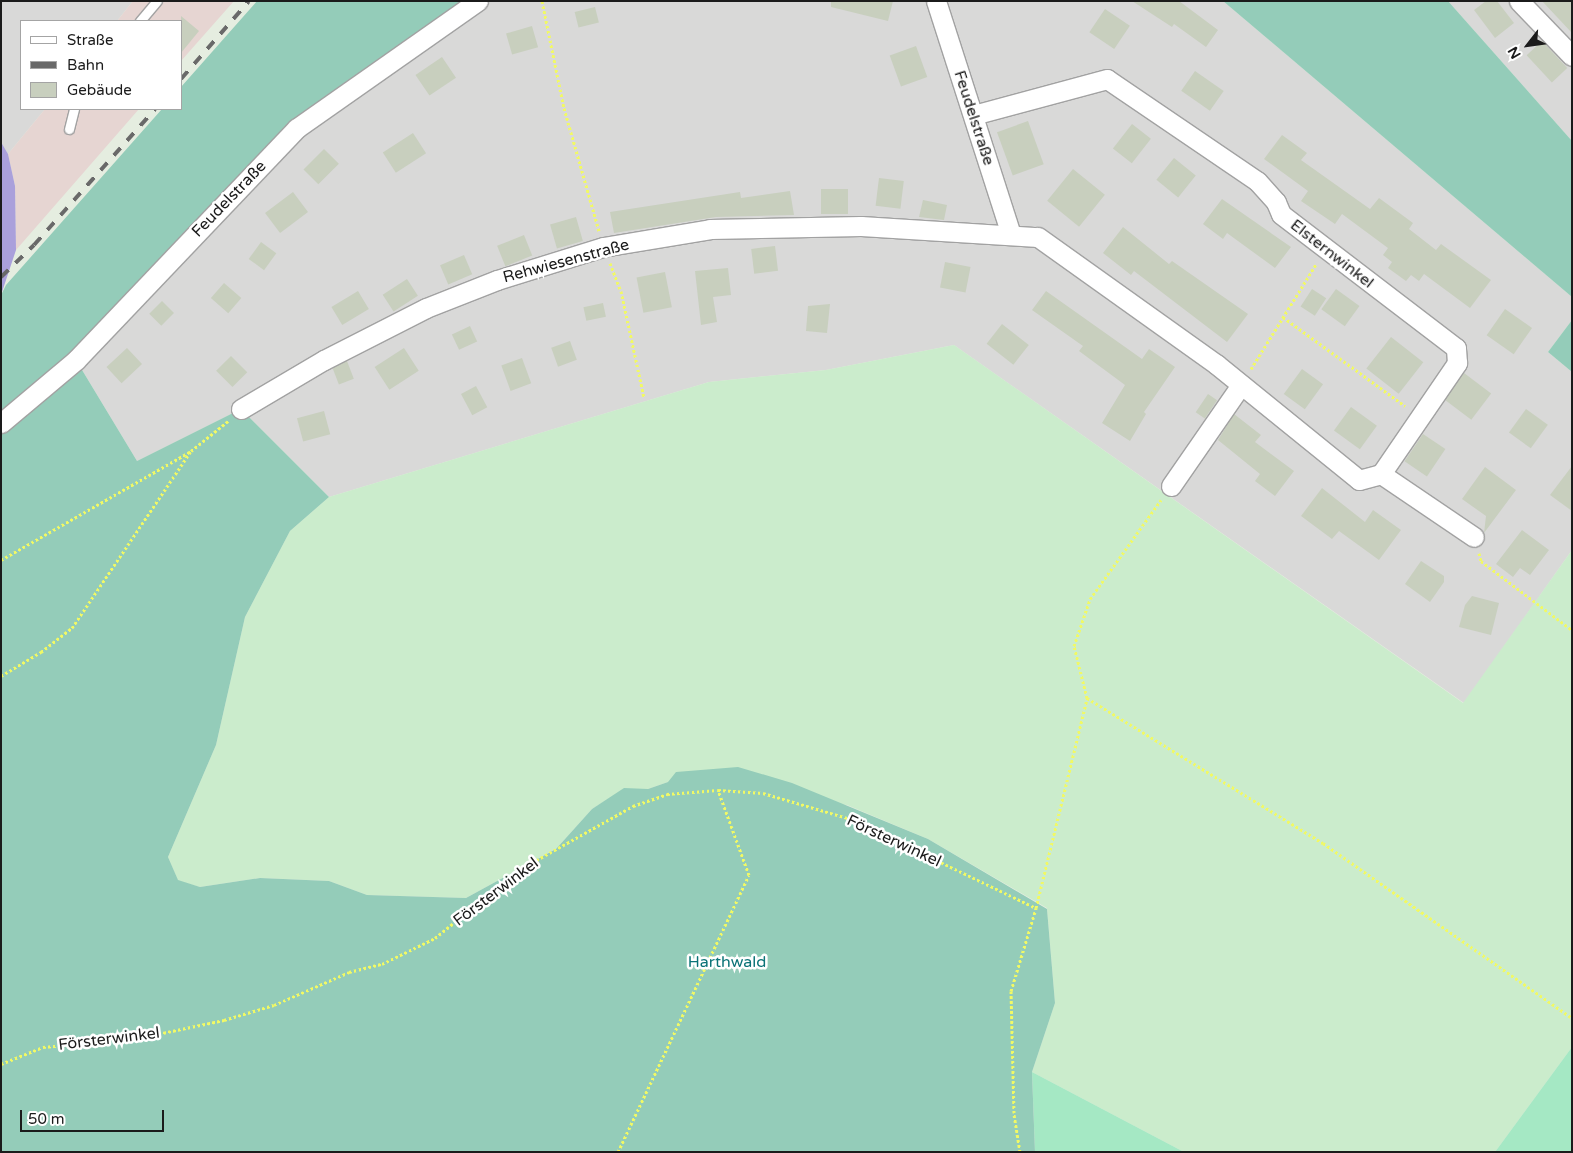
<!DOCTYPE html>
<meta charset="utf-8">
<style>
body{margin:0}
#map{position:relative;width:1573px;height:1153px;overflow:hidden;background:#e5ede0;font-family:"Varela Round",sans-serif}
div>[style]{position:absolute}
.residential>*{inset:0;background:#d9d9d8}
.industrial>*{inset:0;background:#e6d5d2}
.farmland>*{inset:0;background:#cbeccc}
.grass>*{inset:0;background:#a5e8c4}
.forest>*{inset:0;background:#94ccb9}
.water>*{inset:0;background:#aaa0db}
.building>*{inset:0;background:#c8cfbe;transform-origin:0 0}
.path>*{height:3px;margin-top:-1.5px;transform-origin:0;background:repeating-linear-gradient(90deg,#f1f965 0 2.5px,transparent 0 5px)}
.roads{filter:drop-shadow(1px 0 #a2a2a2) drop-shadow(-1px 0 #a2a2a2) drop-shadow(0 1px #a2a2a2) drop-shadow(0 -1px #a2a2a2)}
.service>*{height:9px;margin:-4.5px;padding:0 4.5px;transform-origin:4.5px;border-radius:4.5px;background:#fff}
.minor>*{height:19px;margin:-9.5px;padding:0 9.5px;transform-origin:9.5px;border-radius:9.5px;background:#fff}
.rail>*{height:4px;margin-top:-2px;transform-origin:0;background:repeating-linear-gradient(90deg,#696969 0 10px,transparent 0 20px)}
span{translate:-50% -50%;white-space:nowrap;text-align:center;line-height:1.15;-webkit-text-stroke:5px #fff;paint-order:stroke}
.street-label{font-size:16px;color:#1b1b1b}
.park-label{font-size:16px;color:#0b7377}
.frame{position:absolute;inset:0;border:2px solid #1b1b1b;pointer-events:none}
.legend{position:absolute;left:20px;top:20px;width:162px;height:90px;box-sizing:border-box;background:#fff;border:1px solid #a4a4a4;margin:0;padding:6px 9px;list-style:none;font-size:15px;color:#1b1b1b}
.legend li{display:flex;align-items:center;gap:10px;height:25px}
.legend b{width:25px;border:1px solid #a4a4a4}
.north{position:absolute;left:1503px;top:20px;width:50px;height:50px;-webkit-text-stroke:4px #fff;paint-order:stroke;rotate:240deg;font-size:14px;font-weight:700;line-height:20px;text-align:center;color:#1b1b1b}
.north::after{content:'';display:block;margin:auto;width:18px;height:22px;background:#1b1b1b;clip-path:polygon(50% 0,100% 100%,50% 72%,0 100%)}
.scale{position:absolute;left:20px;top:1110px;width:144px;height:22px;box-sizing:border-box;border:2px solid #1b1b1b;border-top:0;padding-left:6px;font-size:15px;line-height:18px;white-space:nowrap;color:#1b1b1b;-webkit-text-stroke:4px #fff;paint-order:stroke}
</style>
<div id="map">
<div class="residential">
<div style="clip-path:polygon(1px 1px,133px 1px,117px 21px,21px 21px,21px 109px,45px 109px,8px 154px,1px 142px)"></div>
<div style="clip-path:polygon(478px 1px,1223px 1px,1572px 297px,1572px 320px,1548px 352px,1572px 372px,1572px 550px,1464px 703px,954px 345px,826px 370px,709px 382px,329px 497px,241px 409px,137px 461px,76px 360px,297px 128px)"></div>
<div style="clip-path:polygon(1448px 1px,1572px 1px,1572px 141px)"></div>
</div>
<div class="industrial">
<div style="clip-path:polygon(133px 1px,234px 1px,181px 61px,181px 21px,117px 21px)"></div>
<div style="clip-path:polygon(45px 109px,139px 109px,16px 250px,15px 186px,8px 154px)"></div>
</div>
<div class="farmland">
<div style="clip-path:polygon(954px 345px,1463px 703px,1572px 550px,1572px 1047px,1495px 1152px,1184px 1152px,1032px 1072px,1055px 1003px,1047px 908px,928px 839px,847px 805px,668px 782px,648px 789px,624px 789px,592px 809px,556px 849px,466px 898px,367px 895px,329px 881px,260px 878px,200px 887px,178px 881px,168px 857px,216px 745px,245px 617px,290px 531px,329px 497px,709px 382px,826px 370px)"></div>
</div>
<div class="grass">
<div style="clip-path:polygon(1572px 1047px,1572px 1152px,1495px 1152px)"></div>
<div style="clip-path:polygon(1032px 1072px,1184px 1152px,1035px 1152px)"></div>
</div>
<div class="forest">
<div style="clip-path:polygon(257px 1px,478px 1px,297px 128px,76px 360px,137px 461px,241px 409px,329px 497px,290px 531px,245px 617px,216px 745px,168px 857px,178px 880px,200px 887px,260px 878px,329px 881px,367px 895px,466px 898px,556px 849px,592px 809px,624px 788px,648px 789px,668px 782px,676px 772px,738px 767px,792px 783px,928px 839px,1047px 909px,1055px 1003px,1032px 1072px,1035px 1152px,1px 1152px,1px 295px,6px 285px,162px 109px,181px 109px,181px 87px)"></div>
<div style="clip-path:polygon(1223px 1px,1448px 1px,1572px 141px,1572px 297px)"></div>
<div style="clip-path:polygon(1572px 320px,1572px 372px,1548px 352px)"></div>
</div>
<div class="water">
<div style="clip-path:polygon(1px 142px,8px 154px,15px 186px,16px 250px,1px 295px)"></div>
</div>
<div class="building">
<div style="clip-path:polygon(831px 1px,893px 1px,888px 21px,831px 7px)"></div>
<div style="clip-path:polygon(1132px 1px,1179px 1px,1218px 30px,1206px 47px,1174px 24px,1172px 27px)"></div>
<div style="clip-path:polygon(1486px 1px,1497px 1px,1514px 23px,1495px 38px,1474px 10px)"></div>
<div style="clip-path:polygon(1542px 1px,1572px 1px,1572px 33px)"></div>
<div style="left:595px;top:7px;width:16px;height:21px;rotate:76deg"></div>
<div style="left:1105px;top:9px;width:30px;height:28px;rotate:34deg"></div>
<div style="clip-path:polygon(181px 16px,199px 31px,181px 53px)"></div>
<div style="left:532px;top:26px;width:22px;height:27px;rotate:74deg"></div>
<div style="left:1542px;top:41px;width:37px;height:21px;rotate:47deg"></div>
<div style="left:916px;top:46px;width:33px;height:28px;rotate:70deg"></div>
<div style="left:442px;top:57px;width:25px;height:32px;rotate:56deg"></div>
<div style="left:1195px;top:71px;width:35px;height:24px;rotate:35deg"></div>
<div style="left:1028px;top:121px;width:46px;height:33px;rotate:70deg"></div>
<div style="left:1132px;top:124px;width:24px;height:31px;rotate:38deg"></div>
<div style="left:413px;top:133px;width:24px;height:36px;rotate:57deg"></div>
<div style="clip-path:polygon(1282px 135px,1307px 153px,1301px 160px,1370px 209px,1379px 198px,1413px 223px,1409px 229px,1436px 250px,1441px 244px,1491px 280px,1470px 308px,1424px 274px,1419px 281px,1411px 275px,1406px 281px,1388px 268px,1392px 262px,1383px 255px,1388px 248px,1342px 214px,1335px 224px,1301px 201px,1308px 191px,1264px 159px)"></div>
<div style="left:324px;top:149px;width:21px;height:29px;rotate:45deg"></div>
<div style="left:1174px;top:158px;width:28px;height:28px;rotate:39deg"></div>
<div style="left:1073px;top:169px;width:41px;height:41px;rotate:39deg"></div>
<div style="left:879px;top:178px;width:25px;height:28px;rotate:7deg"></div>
<div style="left:821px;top:189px;width:27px;height:25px"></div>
<div style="clip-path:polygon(790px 191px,794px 215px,716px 217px,614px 233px,610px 212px,740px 192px,741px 198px)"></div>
<div style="left:293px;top:192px;width:25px;height:35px;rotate:53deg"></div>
<div style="clip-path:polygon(1222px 199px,1291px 247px,1275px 268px,1227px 233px,1223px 239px,1203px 224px)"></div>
<div style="clip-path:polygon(923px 200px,947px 205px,944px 220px,919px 217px)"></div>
<div style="left:576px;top:217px;width:25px;height:27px;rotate:74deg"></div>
<div style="clip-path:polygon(1123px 227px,1169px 264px,1172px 261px,1248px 314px,1227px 342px,1134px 271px,1131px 275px,1103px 253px)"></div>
<div style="left:524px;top:235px;width:22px;height:29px;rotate:68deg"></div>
<div style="left:261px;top:242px;width:19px;height:21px;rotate:36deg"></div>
<div style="left:775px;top:246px;width:25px;height:24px;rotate:83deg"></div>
<div style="left:464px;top:255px;width:21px;height:26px;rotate:67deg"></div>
<div style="left:945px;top:262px;width:26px;height:26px;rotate:11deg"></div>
<div style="clip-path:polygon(728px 268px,731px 295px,713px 297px,717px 322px,701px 325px,695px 271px)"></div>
<div style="left:665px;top:272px;width:36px;height:29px;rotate:79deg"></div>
<div style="left:407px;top:279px;width:20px;height:29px;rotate:57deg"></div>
<div style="left:224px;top:283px;width:23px;height:20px;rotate:41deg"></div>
<div style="left:1312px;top:289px;width:17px;height:21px;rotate:33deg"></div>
<div style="left:1336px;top:289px;width:29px;height:25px;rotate:36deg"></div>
<div style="left:358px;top:291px;width:21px;height:31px;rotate:59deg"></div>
<div style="clip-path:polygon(1046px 291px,1142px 359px,1149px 349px,1175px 367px,1144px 412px,1146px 414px,1130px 441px,1102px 423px,1125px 385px,1079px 351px,1083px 346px,1032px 310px)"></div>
<div style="left:162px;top:301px;width:17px;height:18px;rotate:45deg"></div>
<div style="left:603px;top:303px;width:14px;height:20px;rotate:78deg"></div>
<div style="clip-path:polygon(830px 304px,827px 333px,806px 331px,808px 306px)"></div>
<div style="left:1505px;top:309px;width:33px;height:32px;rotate:35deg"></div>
<div style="left:1002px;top:324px;width:34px;height:25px;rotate:38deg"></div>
<div style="left:470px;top:326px;width:17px;height:20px;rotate:65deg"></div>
<div style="left:1391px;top:337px;width:41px;height:40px;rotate:38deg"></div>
<div style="left:570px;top:341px;width:20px;height:20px;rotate:70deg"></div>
<div style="left:127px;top:348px;width:22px;height:28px;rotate:47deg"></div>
<div style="left:404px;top:348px;width:27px;height:35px;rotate:57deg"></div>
<div style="left:231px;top:356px;width:23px;height:21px;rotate:45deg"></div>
<div style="left:522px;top:358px;width:27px;height:22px;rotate:70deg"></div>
<div style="left:347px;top:361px;width:19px;height:16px;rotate:69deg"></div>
<div style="left:1302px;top:369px;width:26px;height:31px;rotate:36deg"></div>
<div style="left:1464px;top:373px;width:34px;height:33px;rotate:37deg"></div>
<div style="left:476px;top:386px;width:24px;height:17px;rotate:62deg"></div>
<div style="left:1208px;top:394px;width:11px;height:22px;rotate:34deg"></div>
<div style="left:1351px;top:407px;width:32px;height:29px;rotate:36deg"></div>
<div style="left:1526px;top:409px;width:27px;height:29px;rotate:36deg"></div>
<div style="left:324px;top:411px;width:24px;height:28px;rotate:75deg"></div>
<div style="clip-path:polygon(1234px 414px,1261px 435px,1255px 442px,1294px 471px,1275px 496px,1255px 481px,1260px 474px,1218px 440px)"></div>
<div style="left:1423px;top:434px;width:27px;height:33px;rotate:34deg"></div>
<div style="clip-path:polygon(1572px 466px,1572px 511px,1550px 495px)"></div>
<div style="clip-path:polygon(1485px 467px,1516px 490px,1484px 533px,1486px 516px,1462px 499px)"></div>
<div style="clip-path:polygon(1322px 488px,1365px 522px,1373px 510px,1401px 530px,1379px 560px,1339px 531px,1332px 539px,1301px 516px)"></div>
<div style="clip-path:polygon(1522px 530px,1549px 550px,1530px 575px,1520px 568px,1513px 577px,1496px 564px)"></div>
<div style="clip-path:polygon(1421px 561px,1444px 576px,1444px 582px,1430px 602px,1405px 584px)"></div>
<div style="clip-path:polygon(1472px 596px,1499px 603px,1491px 635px,1459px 627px,1465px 605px)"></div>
</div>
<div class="path">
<div style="left:542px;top:1px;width:109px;rotate:78.4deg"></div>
<div style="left:564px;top:108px;width:128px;rotate:74.1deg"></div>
<div style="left:610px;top:263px;width:30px;rotate:69deg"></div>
<div style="left:621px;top:291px;width:108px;rotate:77.8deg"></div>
<div style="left:1283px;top:317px;width:151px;rotate:36.1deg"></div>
<div style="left:1251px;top:369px;width:123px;rotate:-58.2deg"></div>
<div style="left:1479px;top:553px;width:8px;rotate:76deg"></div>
<div style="left:1481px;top:561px;width:114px;rotate:37.2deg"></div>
<div style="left:1px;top:560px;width:219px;rotate:-29.8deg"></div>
<div style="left:191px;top:451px;width:48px;rotate:-39deg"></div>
<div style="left:1px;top:676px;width:47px;rotate:-31deg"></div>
<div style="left:41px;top:652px;width:39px;rotate:-38deg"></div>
<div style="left:72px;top:628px;width:213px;rotate:-56.1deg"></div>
<div style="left:1087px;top:698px;width:277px;rotate:31.6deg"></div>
<div style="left:1323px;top:843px;width:304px;rotate:35.1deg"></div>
<div style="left:1px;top:1064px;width:45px;rotate:-22deg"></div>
<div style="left:43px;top:1047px;width:91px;rotate:-5deg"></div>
<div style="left:134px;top:1039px;width:92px;rotate:-11.9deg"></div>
<div style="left:224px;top:1020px;width:52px;rotate:-16.7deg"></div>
<div style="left:274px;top:1005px;width:82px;rotate:-23.7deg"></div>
<div style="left:349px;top:972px;width:34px;rotate:-14deg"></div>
<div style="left:382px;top:964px;width:59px;rotate:-26.1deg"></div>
<div style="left:435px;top:938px;width:108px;rotate:-39deg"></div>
<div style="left:519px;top:870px;width:131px;rotate:-29.3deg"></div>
<div style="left:633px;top:806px;width:36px;rotate:-19deg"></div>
<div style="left:667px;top:794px;width:51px;rotate:-4.5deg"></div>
<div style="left:718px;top:790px;width:45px;rotate:3.8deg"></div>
<div style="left:763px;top:793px;width:92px;rotate:16.5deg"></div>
<div style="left:851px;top:819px;width:205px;rotate:25.7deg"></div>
<div style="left:618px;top:1152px;width:306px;rotate:-64.7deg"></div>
<div style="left:749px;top:875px;width:90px;rotate:-110deg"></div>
<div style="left:1020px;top:1152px;width:39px;rotate:-99deg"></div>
<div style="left:1014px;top:1113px;width:122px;rotate:-91.4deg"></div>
<div style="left:1011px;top:991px;width:87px;rotate:-73.2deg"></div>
<div style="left:1036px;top:908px;width:216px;rotate:-76.3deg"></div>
<div style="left:1087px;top:698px;width:54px;rotate:-104deg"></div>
<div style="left:1074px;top:646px;width:50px;rotate:-71.2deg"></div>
<div style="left:1090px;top:599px;width:122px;rotate:-54.4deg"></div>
</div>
<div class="roads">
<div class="service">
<div style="left:140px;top:21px;width:26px;rotate:-50deg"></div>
<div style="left:69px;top:129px;width:21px;rotate:-76deg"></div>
</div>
<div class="minor">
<div style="left:936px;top:1px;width:245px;rotate:72.2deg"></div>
<div style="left:1519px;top:1px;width:76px;rotate:46.1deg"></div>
<div style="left:241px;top:409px;width:96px;rotate:-30.6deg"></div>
<div style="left:324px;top:360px;width:114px;rotate:-27deg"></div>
<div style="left:426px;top:308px;width:76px;rotate:-21.5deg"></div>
<div style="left:497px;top:280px;width:111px;rotate:-17.3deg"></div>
<div style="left:603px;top:247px;width:109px;rotate:-9.5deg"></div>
<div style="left:710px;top:229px;width:151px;rotate:-1.1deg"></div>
<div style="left:861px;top:226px;width:177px;rotate:3.6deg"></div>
<div style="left:1038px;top:237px;width:219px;rotate:35.5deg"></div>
<div style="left:1216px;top:364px;width:184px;rotate:39deg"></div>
<div style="left:1359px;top:480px;width:23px;rotate:-15deg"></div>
<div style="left:1381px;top:474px;width:135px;rotate:-55.6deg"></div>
<div style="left:1457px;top:363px;width:15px;rotate:-94deg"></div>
<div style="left:1456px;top:348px;width:220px;rotate:-142.6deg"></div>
<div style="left:1281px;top:214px;width:13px;rotate:-113deg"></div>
<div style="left:1276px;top:202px;width:28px;rotate:-132deg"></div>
<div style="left:1257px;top:181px;width:181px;rotate:-145.8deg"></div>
<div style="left:1107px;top:79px;width:138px;rotate:164.9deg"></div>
<div style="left:1px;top:423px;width:98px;rotate:-40deg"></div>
<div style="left:76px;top:360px;width:320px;rotate:-46.4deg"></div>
<div style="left:297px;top:128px;width:221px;rotate:-35.1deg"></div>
<div style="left:1381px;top:474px;width:112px;rotate:34.1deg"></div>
<div style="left:1171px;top:486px;width:123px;rotate:-55.3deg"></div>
</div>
</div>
<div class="rail">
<div style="left:181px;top:79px;width:103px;rotate:-48.9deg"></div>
<div style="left:1px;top:277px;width:46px;rotate:-44.1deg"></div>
<div style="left:34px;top:245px;width:182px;rotate:-48.3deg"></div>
</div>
<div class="street-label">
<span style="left:974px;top:118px;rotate:72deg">Feudelstraße</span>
<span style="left:229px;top:199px;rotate:-46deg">Feudelstraße</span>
<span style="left:1332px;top:254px;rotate:38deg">Elsternwinkel</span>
<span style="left:566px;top:261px;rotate:-15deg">Rehwiesenstraße</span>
<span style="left:894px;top:841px;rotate:25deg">Försterwinkel</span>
<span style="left:496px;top:892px;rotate:-37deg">Försterwinkel</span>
<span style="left:109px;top:1039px;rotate:-7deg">Försterwinkel</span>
</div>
<div class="park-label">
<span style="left:727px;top:962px">Harthwald</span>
</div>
<div class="frame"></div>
<ul class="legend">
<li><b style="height:6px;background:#fff"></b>Straße</li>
<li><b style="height:6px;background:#696969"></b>Bahn</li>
<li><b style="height:14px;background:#c8cfbe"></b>Gebäude</li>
</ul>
<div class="north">N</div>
<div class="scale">50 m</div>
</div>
